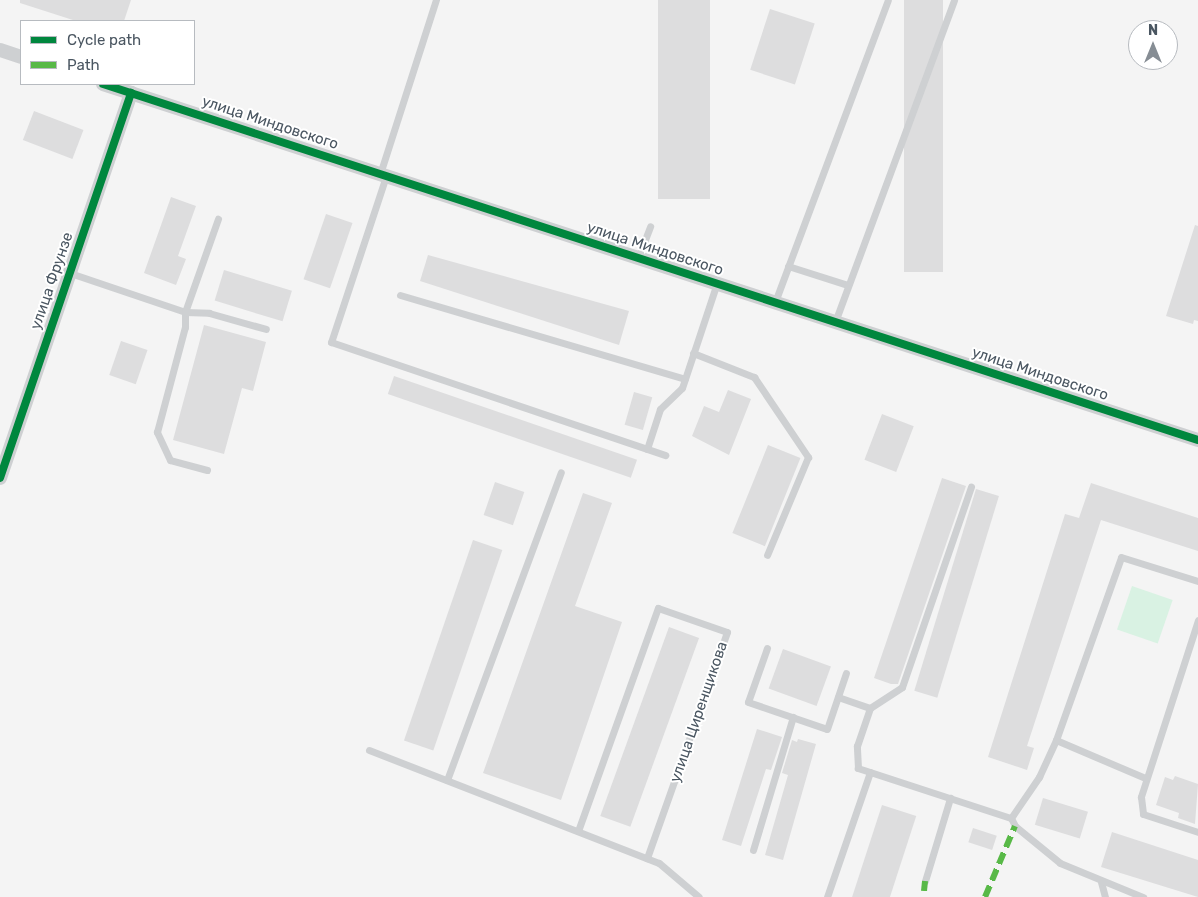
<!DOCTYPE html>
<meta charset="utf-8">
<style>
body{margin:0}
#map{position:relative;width:1198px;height:897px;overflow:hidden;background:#f4f4f4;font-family:Rubik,sans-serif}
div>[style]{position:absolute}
.green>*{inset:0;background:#d9f2e3;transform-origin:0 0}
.building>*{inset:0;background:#ddddde;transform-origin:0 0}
.service>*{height:7px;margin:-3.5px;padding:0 3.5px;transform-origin:3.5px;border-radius:3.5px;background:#ced0d2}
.minor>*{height:14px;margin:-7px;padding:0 7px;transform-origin:7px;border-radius:7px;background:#ced0d2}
.quiet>*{height:6px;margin-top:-3px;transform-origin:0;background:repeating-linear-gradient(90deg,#58b947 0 12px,transparent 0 18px)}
.cycleway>*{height:8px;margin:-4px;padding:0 4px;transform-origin:4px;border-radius:4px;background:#00873e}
span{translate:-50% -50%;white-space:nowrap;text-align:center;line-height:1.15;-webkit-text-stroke:4px #fff;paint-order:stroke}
.street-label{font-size:15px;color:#4a5661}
.legend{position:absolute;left:20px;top:20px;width:175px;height:65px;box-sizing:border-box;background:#fff;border:1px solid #b7bbc0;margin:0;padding:6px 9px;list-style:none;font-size:15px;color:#4a5661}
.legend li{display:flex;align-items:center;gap:10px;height:25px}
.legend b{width:25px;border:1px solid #b7bbc0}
.north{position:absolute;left:1128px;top:20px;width:50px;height:50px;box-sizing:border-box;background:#fff;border:1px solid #b7bbc0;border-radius:50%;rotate:0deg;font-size:14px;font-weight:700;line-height:20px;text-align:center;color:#4a5661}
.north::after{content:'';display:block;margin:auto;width:18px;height:22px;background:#868d94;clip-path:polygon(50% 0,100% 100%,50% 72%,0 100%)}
</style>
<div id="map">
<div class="green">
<div style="left:1132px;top:586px;width:43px;height:46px;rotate:19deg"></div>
</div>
<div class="building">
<div style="clip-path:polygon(20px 0,131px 0,124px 21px,76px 21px,20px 3px)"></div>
<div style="left:658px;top:0;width:52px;height:199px"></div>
<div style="left:904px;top:0;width:39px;height:272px"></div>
<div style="left:770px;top:9px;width:47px;height:64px;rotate:18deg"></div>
<div style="left:34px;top:111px;width:53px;height:31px;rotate:21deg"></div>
<div style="clip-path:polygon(171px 197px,196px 206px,178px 256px,186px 259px,176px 285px,144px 273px)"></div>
<div style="left:326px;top:214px;width:28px;height:69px;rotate:19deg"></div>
<div style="clip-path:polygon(1195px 225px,1198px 226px,1198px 321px,1194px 320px,1193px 324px,1166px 316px)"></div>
<div style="clip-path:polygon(428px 255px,629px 311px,619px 345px,420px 281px)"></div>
<div style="left:224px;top:270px;width:71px;height:32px;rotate:17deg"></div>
<div style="clip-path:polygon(204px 325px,266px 342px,253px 391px,242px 388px,224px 454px,173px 440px)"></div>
<div style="left:121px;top:341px;width:28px;height:36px;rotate:19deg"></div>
<div style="left:394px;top:376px;width:257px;height:19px;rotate:19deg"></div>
<div style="clip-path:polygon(728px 390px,751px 399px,729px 455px,692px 436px,704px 406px,719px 412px)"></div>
<div style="left:634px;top:392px;width:19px;height:34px;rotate:16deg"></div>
<div style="left:882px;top:414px;width:34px;height:49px;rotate:21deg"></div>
<div style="left:768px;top:445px;width:35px;height:95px;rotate:22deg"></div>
<div style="clip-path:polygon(942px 478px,966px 486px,898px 684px,891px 684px,874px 678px)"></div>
<div style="left:495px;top:482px;width:31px;height:35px;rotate:19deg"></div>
<div style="clip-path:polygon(1091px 483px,1198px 518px,1198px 551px,1101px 520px,1027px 746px,1034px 748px,1027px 770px,988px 757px,1065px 514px,1079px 518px)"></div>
<div style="left:976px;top:489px;width:24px;height:211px;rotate:17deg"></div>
<div style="clip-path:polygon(583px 493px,612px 503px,575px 606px,622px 622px,561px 800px,483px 773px)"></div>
<div style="left:473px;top:540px;width:31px;height:212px;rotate:19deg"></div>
<div style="left:669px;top:627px;width:32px;height:201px;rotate:20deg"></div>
<div style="left:783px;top:649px;width:51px;height:42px;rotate:20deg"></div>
<div style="clip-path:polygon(757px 729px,782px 737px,771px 770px,766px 769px,741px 846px,722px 840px)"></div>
<div style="clip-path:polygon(798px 739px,816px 744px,783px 860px,765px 855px,788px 775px,782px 773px,792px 740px,797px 742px)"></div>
<div style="clip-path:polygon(1175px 776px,1198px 784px,1195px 824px,1178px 818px,1179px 813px,1156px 805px,1165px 777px,1173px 780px)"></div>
<div style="left:1043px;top:798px;width:47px;height:28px;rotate:17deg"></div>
<div style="left:882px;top:805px;width:36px;height:97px;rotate:18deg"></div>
<div style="left:973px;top:828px;width:25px;height:15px;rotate:18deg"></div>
<div style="clip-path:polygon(1112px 832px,1198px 860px,1198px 897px,1101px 867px)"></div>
</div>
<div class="service">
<div style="left:380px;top:174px;width:183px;rotate:-72.2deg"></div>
<div style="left:386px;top:176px;width:175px;rotate:108.3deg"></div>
<div style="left:331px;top:342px;width:353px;rotate:18.7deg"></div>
<div style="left:638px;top:258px;width:34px;rotate:-69deg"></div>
<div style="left:788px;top:266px;width:63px;rotate:17.6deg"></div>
<div style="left:70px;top:273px;width:121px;rotate:18.7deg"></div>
<div style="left:185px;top:312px;width:99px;rotate:-70.5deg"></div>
<div style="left:400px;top:295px;width:297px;rotate:16.4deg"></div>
<div style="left:775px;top:302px;width:322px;rotate:-69.5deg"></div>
<div style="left:835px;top:322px;width:343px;rotate:-69.7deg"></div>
<div style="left:693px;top:353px;width:66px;rotate:21.5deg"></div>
<div style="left:754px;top:377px;width:97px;rotate:56deg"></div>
<div style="left:808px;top:457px;width:106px;rotate:112.7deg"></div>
<div style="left:647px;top:449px;width:42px;rotate:-72deg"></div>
<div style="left:660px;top:409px;width:30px;rotate:-44deg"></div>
<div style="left:682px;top:388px;width:111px;rotate:-71.6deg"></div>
<div style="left:207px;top:470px;width:38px;rotate:-165deg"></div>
<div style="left:170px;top:460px;width:31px;rotate:-115deg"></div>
<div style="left:157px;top:432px;width:109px;rotate:-75.1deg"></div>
<div style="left:185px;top:327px;width:15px;rotate:-90deg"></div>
<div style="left:185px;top:312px;width:24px;rotate:2deg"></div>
<div style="left:209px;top:313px;width:59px;rotate:15.7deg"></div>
<div style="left:1198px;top:620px;width:186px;rotate:107.9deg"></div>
<div style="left:1141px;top:797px;width:17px;rotate:83deg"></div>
<div style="left:1143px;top:814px;width:58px;rotate:18.1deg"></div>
<div style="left:767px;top:648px;width:57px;rotate:109.4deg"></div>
<div style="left:748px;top:702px;width:83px;rotate:18.9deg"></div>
<div style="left:827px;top:729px;width:59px;rotate:-71.3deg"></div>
<div style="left:838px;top:697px;width:34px;rotate:19deg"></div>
<div style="left:1056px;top:740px;width:97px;rotate:23.1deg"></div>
<div style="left:369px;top:750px;width:311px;rotate:21.3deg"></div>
<div style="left:659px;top:863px;width:52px;rotate:40.4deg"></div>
<div style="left:870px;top:772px;width:13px;rotate:-162deg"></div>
<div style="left:858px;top:768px;width:22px;rotate:-93deg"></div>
<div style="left:857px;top:746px;width:40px;rotate:-71.1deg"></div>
<div style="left:870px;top:708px;width:38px;rotate:-33deg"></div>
<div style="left:902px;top:687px;width:212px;rotate:-71deg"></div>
<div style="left:447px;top:780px;width:328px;rotate:-69.7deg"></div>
<div style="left:1011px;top:818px;width:50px;rotate:-55.7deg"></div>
<div style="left:1039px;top:777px;width:41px;rotate:-65.3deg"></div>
<div style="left:1056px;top:740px;width:194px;rotate:-70.4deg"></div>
<div style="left:1121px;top:557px;width:81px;rotate:17.3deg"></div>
<div style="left:578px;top:831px;width:237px;rotate:-70.3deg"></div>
<div style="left:658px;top:608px;width:73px;rotate:19.2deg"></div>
<div style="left:727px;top:632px;width:240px;rotate:109.5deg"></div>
<div style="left:753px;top:850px;width:139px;rotate:-73.3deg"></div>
<div style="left:925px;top:881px;width:87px;rotate:-73.2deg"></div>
<div style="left:1101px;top:882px;width:16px;rotate:75deg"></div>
<div style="left:827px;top:897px;width:132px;rotate:-71deg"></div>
<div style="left:870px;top:772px;width:148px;rotate:18.1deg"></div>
<div style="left:1011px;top:818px;width:9px;rotate:63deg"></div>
<div style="left:1015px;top:826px;width:58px;rotate:39.4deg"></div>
<div style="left:1060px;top:863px;width:90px;rotate:22.3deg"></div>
</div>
<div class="minor">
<div style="left:0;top:50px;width:22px;rotate:18deg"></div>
<div style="left:103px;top:84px;width:1151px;rotate:18.01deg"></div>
<div style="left:0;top:478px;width:407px;rotate:-71.2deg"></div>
</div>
<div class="quiet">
<div style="left:924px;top:891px;width:10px;rotate:-84deg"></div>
<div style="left:985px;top:897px;width:77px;rotate:-67.1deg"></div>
</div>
<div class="cycleway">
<div style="left:103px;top:84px;width:1151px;rotate:18.01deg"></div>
<div style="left:0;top:478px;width:407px;rotate:-71.2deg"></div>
</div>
<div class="street-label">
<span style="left:270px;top:123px;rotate:18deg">улица Миндовского</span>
<span style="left:655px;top:249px;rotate:18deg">улица Миндовского</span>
<span style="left:52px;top:281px;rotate:-71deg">улица Фрунзе</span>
<span style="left:1040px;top:374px;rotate:18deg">улица Миндовского</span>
<span style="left:699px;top:712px;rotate:-71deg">улица Циренщикова</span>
</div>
<ul class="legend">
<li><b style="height:6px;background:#00873e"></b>Cycle path</li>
<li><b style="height:6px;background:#58b947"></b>Path</li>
</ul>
<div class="north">N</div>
</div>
